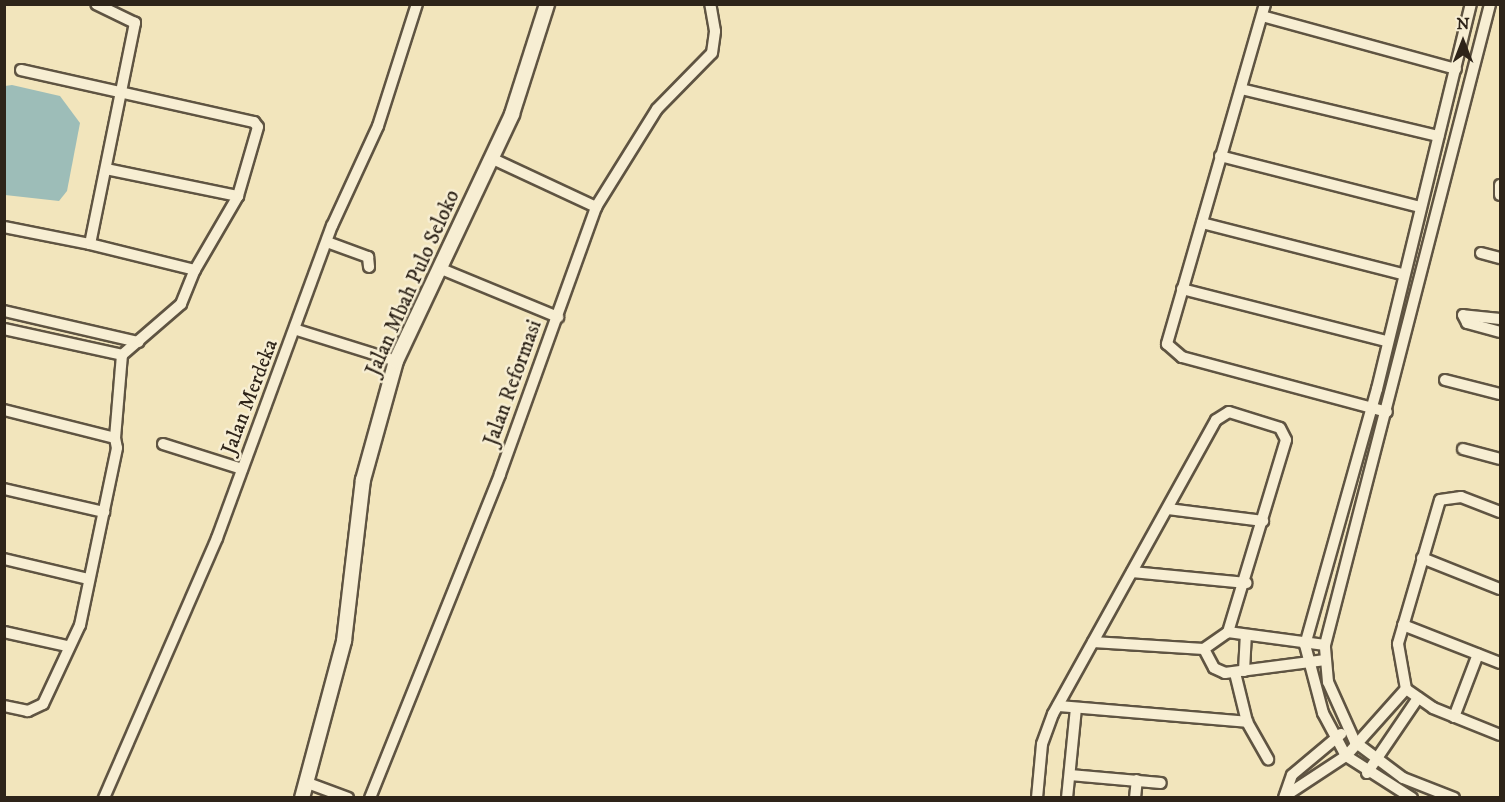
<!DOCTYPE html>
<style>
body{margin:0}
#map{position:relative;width:1505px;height:802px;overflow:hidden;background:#f2e5bc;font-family:"IM FELL DW Pica",serif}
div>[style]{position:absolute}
.water>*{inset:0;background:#9dbdb8}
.roads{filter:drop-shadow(2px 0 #5f5442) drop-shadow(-2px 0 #5f5442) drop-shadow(0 2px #5f5442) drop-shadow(0 -2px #5f5442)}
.minor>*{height:10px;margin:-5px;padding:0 5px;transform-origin:5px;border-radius:5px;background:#f7eed3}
.tertiary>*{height:14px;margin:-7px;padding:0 7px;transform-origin:7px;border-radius:7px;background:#f7eed3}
span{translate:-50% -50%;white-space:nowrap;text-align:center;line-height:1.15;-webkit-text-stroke:5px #f7eed3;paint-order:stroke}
.street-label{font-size:21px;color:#2e2419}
.frame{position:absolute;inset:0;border:6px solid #2e2419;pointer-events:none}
.north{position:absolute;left:1433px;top:12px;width:60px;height:60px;-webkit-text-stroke:4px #f7eed3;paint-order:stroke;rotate:0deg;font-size:16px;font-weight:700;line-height:24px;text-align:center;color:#2e2419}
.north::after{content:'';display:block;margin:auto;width:21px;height:27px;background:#2e2419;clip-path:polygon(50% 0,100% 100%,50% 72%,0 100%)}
</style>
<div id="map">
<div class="water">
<div style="clip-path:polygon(12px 85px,60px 96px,80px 123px,67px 191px,59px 201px,5px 195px,5px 86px)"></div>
</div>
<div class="roads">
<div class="minor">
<div style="left:1265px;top:4px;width:354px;rotate:106.1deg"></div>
<div style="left:1167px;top:344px;width:20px;rotate:41deg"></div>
<div style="left:1182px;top:357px;width:212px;rotate:15deg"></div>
<div style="left:1262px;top:16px;width:201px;rotate:15.3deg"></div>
<div style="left:21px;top:70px;width:239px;rotate:12.6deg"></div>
<div style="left:254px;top:122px;width:6px;rotate:51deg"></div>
<div style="left:258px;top:127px;width:72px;rotate:106.2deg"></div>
<div style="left:238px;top:196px;width:86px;rotate:120.2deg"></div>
<div style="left:1241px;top:89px;width:203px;rotate:13.4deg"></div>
<div style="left:1220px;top:156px;width:206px;rotate:14.3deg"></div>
<div style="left:493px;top:159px;width:114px;rotate:25deg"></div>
<div style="left:106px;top:169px;width:135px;rotate:11.6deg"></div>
<div style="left:1500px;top:185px;width:10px;rotate:90deg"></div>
<div style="left:1202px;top:223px;width:206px;rotate:14.3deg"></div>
<div style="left:4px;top:227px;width:88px;rotate:11.2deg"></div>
<div style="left:90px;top:244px;width:226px;rotate:-78.5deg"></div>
<div style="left:135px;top:23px;width:43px;rotate:-154deg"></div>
<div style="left:327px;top:242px;width:44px;rotate:20.1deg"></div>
<div style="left:368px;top:257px;width:10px;rotate:84deg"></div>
<div style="left:1481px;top:253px;width:20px;rotate:15deg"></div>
<div style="left:439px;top:268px;width:129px;rotate:22.4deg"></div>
<div style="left:1182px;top:289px;width:211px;rotate:14.3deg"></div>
<div style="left:4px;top:311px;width:138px;rotate:13deg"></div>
<div style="left:1500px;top:319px;width:37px;rotate:-174deg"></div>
<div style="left:1463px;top:315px;width:9px;rotate:63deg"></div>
<div style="left:1467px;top:323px;width:34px;rotate:15deg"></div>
<div style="left:4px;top:329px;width:121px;rotate:12.4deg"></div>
<div style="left:122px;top:355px;width:78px;rotate:-40.8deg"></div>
<div style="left:181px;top:304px;width:37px;rotate:-68deg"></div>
<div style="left:195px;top:270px;width:108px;rotate:-166.1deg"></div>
<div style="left:297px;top:330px;width:104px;rotate:17.4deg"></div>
<div style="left:1445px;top:380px;width:57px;rotate:14.3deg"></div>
<div style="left:4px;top:410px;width:114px;rotate:14.2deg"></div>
<div style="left:115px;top:438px;width:10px;rotate:79deg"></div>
<div style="left:117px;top:448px;width:181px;rotate:101.8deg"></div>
<div style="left:80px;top:625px;width:87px;rotate:115.1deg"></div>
<div style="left:43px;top:704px;width:17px;rotate:155deg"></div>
<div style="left:28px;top:711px;width:25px;rotate:-168deg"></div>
<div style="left:115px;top:438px;width:83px;rotate:-85.2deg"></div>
<div style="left:163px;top:444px;width:83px;rotate:17.6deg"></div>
<div style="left:1463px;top:449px;width:38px;rotate:15deg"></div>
<div style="left:4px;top:489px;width:103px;rotate:13deg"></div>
<div style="left:1168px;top:509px;width:96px;rotate:7.2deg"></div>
<div style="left:1500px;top:512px;width:42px;rotate:-159deg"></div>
<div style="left:1461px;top:497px;width:21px;rotate:172deg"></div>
<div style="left:1440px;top:500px;width:150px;rotate:106.3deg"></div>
<div style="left:1398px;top:644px;width:46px;rotate:79.9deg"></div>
<div style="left:1406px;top:689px;width:33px;rotate:35deg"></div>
<div style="left:1433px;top:708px;width:72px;rotate:21.9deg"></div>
<div style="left:1422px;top:558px;width:84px;rotate:21.7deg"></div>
<div style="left:4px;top:559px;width:86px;rotate:13.4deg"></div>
<div style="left:1132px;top:572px;width:115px;rotate:5.5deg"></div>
<div style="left:1403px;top:625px;width:104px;rotate:21.4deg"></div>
<div style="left:4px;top:632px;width:65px;rotate:12.5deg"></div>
<div style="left:1093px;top:642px;width:111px;rotate:3.6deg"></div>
<div style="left:1325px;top:645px;width:98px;rotate:-172.4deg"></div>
<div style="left:1228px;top:632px;width:29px;rotate:145deg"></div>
<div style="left:1204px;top:649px;width:21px;rotate:62deg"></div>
<div style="left:1214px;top:668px;width:12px;rotate:24deg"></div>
<div style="left:1225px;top:673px;width:101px;rotate:-7.4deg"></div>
<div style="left:1244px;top:671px;width:34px;rotate:-87deg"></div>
<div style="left:1235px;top:673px;width:50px;rotate:76.2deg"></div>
<div style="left:1247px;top:722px;width:43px;rotate:60.4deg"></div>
<div style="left:1058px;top:706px;width:190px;rotate:4.8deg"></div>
<div style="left:1454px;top:717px;width:67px;rotate:-69.1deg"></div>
<div style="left:1367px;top:773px;width:91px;rotate:-55.8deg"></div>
<div style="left:1070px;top:775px;width:91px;rotate:5deg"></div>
<div style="left:305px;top:782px;width:46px;rotate:20.4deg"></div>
<div style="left:1285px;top:796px;width:73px;rotate:-33.3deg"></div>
<div style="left:1346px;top:756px;width:90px;rotate:-48.2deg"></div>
<div style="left:104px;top:798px;width:283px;rotate:-66.5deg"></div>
<div style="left:217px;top:538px;width:333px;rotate:-69.8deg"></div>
<div style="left:332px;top:226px;width:110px;rotate:-65.3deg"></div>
<div style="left:378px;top:126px;width:128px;rotate:-72.3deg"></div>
<div style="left:370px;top:798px;width:349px;rotate:-68.1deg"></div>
<div style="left:500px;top:474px;width:284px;rotate:-70.2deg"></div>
<div style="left:596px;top:207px;width:115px;rotate:-58.1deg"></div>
<div style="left:657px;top:109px;width:78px;rotate:-45.5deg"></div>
<div style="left:712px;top:53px;width:22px;rotate:-82deg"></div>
<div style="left:715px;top:31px;width:27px;rotate:-100deg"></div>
<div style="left:1037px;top:798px;width:54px;rotate:-84.7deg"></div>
<div style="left:1042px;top:744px;width:32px;rotate:-70deg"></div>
<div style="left:1053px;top:714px;width:336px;rotate:-61deg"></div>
<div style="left:1216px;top:420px;width:15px;rotate:-32deg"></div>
<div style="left:1229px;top:412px;width:53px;rotate:17.4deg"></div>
<div style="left:1280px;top:428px;width:13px;rotate:63deg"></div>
<div style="left:1286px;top:440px;width:201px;rotate:106.8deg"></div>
<div style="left:1067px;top:798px;width:90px;rotate:-84.3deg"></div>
<div style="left:1135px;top:798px;width:18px;rotate:-84deg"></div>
<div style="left:1284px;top:798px;width:24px;rotate:-71deg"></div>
<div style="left:1292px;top:775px;width:64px;rotate:-39.9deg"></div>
<div style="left:1412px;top:798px;width:78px;rotate:-147.5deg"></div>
<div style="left:1346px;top:756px;width:49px;rotate:-118.1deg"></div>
<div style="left:1323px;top:713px;width:70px;rotate:-104.8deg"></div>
<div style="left:1305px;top:645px;width:266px;rotate:-74.3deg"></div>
<div style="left:1377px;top:389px;width:396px;rotate:-76.3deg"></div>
<div style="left:1454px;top:798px;width:55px;rotate:-158.6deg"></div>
<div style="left:1403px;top:778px;width:60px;rotate:-143.1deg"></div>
<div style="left:1355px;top:742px;width:66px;rotate:-114.2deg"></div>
<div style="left:1328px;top:682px;width:37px;rotate:-95deg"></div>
<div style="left:1325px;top:645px;width:662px;rotate:-75.56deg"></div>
</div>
<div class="tertiary">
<div style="left:302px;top:798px;width:163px;rotate:-75deg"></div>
<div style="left:344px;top:641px;width:162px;rotate:-83.3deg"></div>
<div style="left:363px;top:480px;width:123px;rotate:-74.5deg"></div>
<div style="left:396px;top:361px;width:273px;rotate:-64.8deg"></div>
<div style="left:512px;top:114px;width:115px;rotate:-72.3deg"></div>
</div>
</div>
<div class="street-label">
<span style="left:413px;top:283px;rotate:-66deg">Jalan Mbah Pulo Seloko</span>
<span style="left:513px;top:383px;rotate:-70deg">Jalan Reformasi</span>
<span style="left:250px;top:397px;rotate:-69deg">Jalan Merdeka</span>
</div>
<div class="frame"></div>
<div class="north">N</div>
</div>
